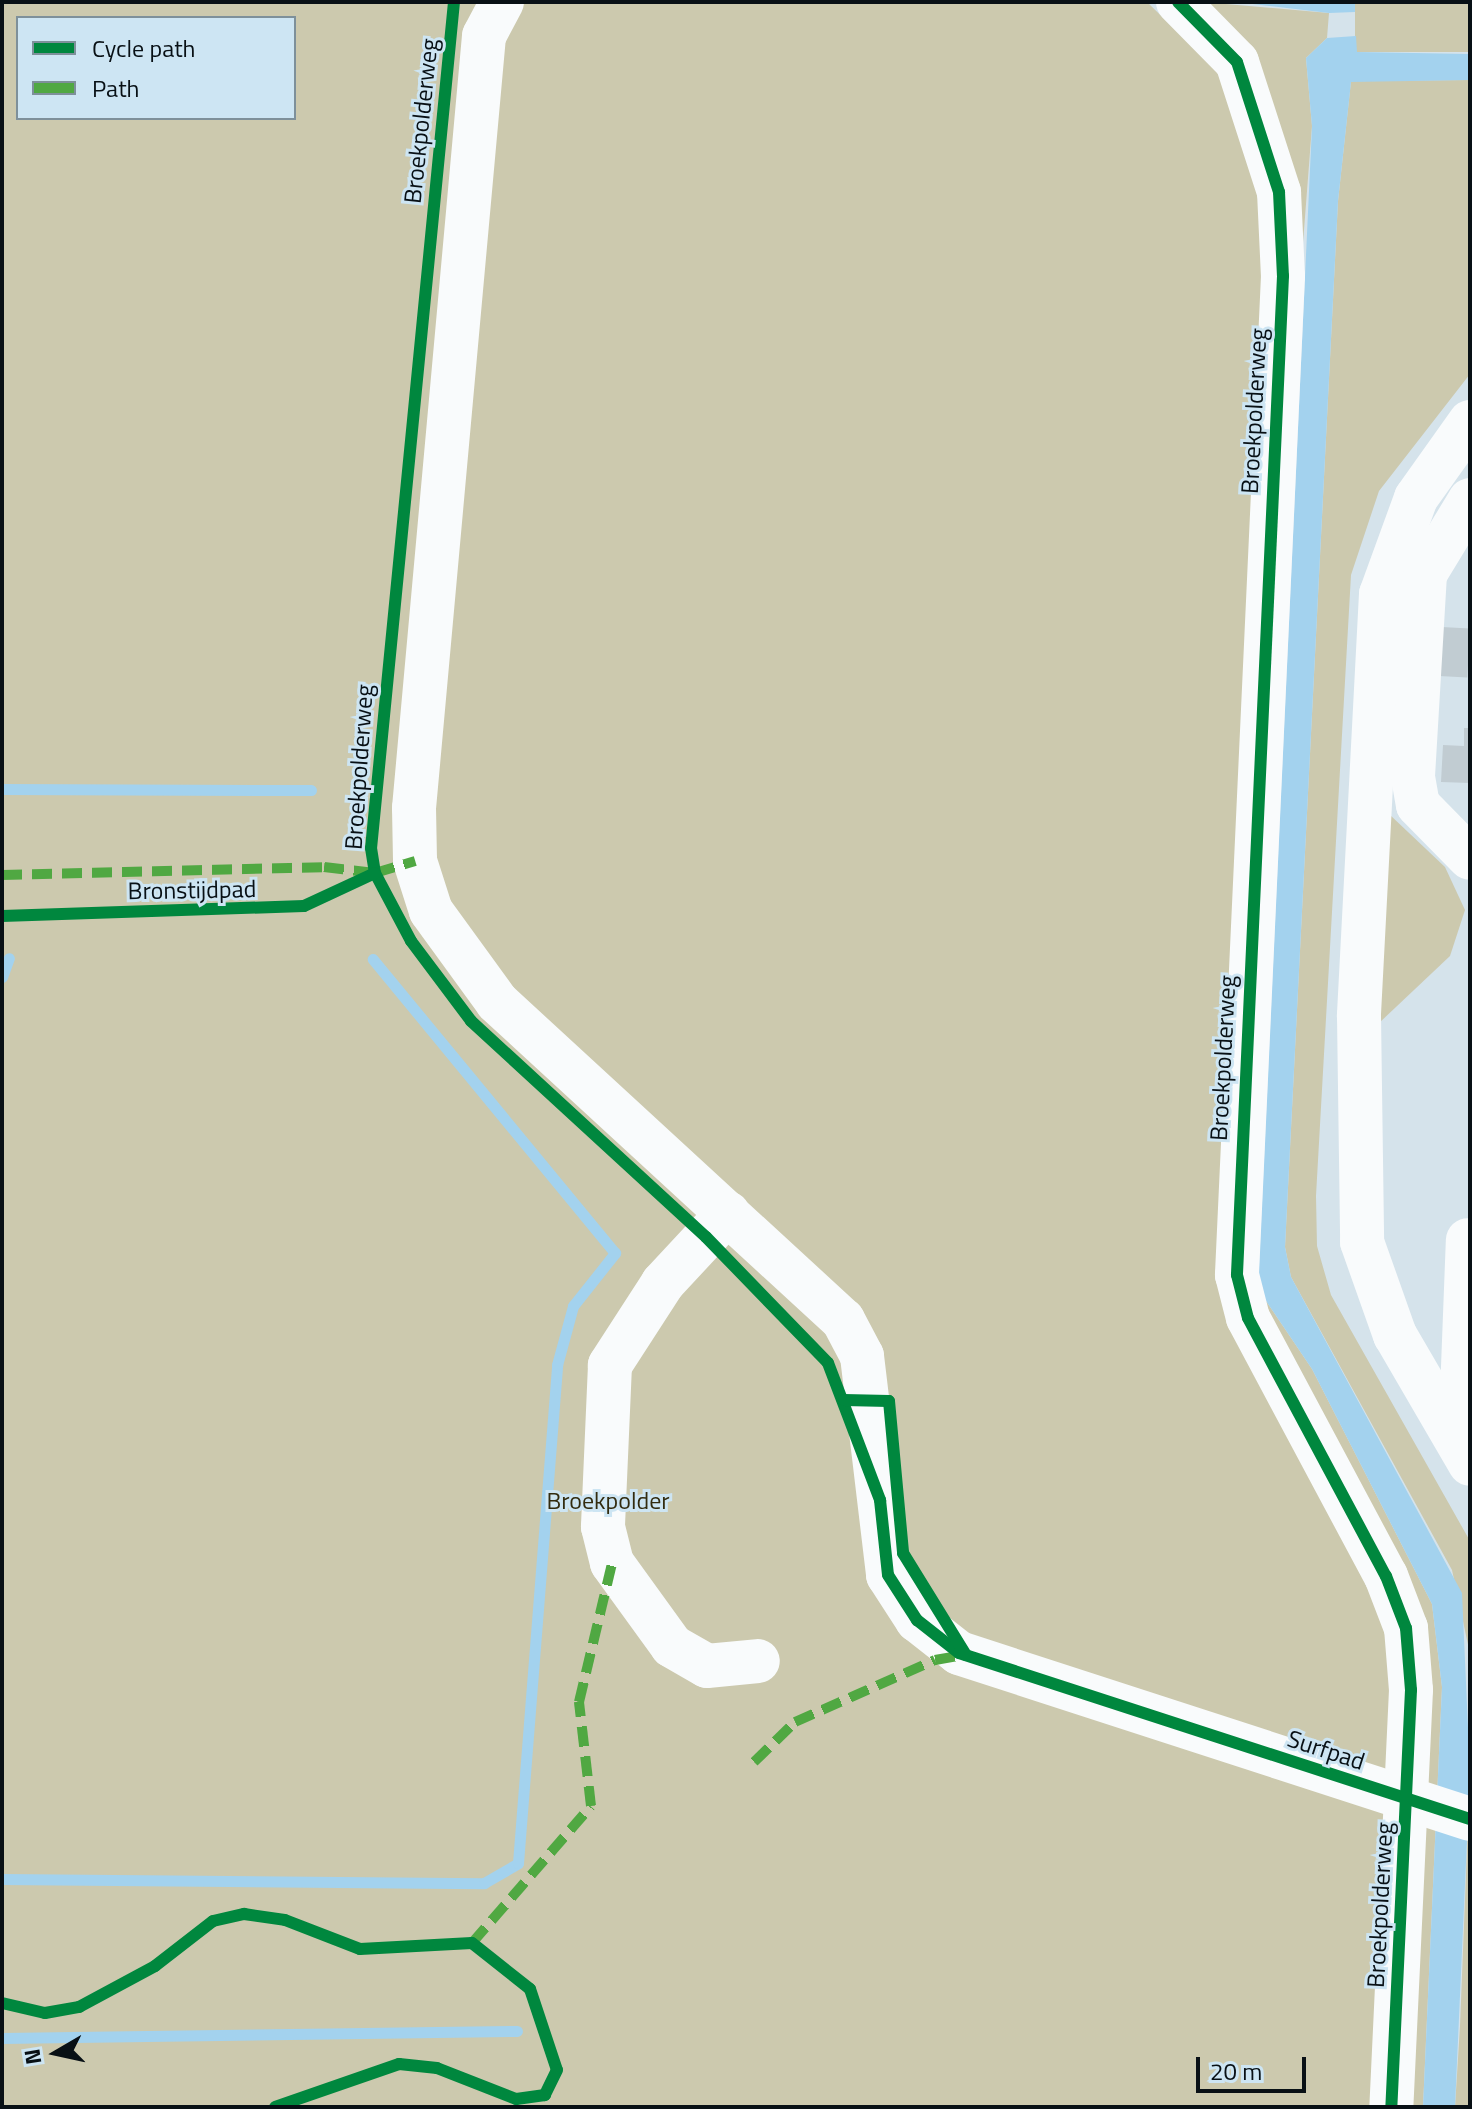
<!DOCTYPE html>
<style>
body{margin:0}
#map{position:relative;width:1472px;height:2109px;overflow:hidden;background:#d5e3eb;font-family:"Titillium Web",sans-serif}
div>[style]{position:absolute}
.green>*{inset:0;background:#ccc9ae;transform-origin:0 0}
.water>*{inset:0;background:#a3d2ee}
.stream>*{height:11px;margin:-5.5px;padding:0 5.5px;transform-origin:5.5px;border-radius:5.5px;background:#a3d2ee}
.building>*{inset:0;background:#c1ccd2;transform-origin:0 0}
.minor>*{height:44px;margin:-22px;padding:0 22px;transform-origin:22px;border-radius:22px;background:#f9fbfc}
.quiet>*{height:10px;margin-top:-5px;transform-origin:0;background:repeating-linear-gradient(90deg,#50a842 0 20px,transparent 0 30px)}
.cycleway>*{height:12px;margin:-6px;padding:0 6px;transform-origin:6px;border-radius:6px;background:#00873e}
span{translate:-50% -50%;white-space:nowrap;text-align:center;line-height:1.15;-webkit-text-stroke:6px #cde5f3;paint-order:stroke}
.street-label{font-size:24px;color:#081015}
.park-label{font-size:24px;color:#322b0f}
.frame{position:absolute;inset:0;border:4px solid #081015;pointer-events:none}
.legend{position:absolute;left:16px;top:16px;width:280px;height:104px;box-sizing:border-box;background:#cde5f3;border:2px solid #7e909a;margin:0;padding:10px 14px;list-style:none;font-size:24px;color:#081015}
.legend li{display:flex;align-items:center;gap:16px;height:40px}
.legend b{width:40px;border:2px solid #7e909a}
.north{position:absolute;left:16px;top:2013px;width:80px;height:80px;-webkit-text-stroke:6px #cde5f3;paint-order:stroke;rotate:261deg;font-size:22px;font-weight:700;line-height:32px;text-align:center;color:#081015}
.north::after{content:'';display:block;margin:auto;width:28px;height:36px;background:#081015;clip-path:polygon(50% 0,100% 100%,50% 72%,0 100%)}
.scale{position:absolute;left:1196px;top:2057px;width:110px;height:36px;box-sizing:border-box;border:4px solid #081015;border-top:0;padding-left:10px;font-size:24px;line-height:28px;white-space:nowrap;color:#081015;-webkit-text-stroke:6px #cde5f3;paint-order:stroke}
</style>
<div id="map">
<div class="green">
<div style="clip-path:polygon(evenodd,2px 2px,1147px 2px,1228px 81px,1266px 213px,1223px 1222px,1373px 1567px,1397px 1671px,1379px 2107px,2px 2107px,2px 2px,18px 18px,294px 18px,294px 118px,18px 118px,18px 18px)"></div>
<div style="clip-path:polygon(1203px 2px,1329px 13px,1327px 38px,1306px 58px,1312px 126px,1303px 243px)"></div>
<div style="left:1355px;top:2px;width:115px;height:50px"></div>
<div style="clip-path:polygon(1470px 80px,1470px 374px,1379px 491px,1351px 575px,1316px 1196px,1317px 1246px,1331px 1295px,1470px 1541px,1470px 1654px,1452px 1570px,1291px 1277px,1285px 1247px,1338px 201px,1351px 81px)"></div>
<div style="clip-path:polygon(1389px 814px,1445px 867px,1465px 910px,1450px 956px,1378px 1024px)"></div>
<div style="clip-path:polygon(1258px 1289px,1312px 1369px,1432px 1604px,1442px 1687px,1423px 2107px,1405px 2107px,1424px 1693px,1274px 1348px)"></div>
<div style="clip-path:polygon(1470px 1773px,1470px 2107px,1455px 2107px,1460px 2026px)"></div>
</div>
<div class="water">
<div style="clip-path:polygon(1235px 2px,1355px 2px,1355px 12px,1329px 13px)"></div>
<div style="clip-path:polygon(1356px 36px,1357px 52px,1470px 54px,1470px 80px,1351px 82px,1338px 201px,1285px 1247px,1291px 1277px,1462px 1593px,1470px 1773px,1455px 2107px,1423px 2107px,1442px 1687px,1432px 1604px,1312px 1369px,1258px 1289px,1312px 126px,1306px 58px,1327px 38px)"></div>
</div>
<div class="stream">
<div style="left:2px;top:789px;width:309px;rotate:0.2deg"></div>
<div style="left:2px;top:977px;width:20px;rotate:-70deg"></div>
<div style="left:2px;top:1879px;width:482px;rotate:0.5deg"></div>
<div style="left:484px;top:1883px;width:39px;rotate:-30deg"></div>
<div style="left:518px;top:1863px;width:500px;rotate:-85.5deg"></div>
<div style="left:557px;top:1365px;width:61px;rotate:-74.8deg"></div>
<div style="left:573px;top:1306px;width:68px;rotate:-51.6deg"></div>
<div style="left:615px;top:1253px;width:381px;rotate:-129.5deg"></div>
<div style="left:2px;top:2038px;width:515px;rotate:-0.78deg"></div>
</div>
<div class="building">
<div style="left:1404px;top:625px;width:66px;height:49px;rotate:3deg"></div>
<div style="clip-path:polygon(1464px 728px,1470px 728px,1470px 783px,1441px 782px,1443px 745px,1464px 746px)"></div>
</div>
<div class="minor">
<div style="left:502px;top:2px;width:38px;rotate:118deg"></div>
<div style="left:484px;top:36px;width:775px;rotate:95.18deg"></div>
<div style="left:414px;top:808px;width:53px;rotate:88.9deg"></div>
<div style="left:415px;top:861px;width:52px;rotate:72.3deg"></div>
<div style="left:431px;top:911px;width:112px;rotate:54deg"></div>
<div style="left:497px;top:1002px;width:470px;rotate:42.6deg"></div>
<div style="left:843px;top:1320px;width:41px;rotate:62.2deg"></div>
<div style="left:862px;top:1356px;width:221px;rotate:83.2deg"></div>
<div style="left:888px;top:1575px;width:54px;rotate:57.2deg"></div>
<div style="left:917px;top:1620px;width:53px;rotate:38.2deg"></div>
<div style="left:959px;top:1653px;width:537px;rotate:18deg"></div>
<div style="left:1178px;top:2px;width:84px;rotate:45.5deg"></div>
<div style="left:1237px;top:62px;width:137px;rotate:72.1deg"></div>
<div style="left:1279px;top:192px;width:84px;rotate:87.3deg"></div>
<div style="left:1283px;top:276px;width:1000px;rotate:92.64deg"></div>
<div style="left:1237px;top:1275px;width:44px;rotate:75.7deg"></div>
<div style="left:1248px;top:1318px;width:293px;rotate:61.9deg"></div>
<div style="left:1386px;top:1576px;width:56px;rotate:69deg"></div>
<div style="left:1406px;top:1628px;width:62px;rotate:85.4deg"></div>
<div style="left:1411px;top:1690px;width:417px;rotate:92.7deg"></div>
<div style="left:1470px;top:422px;width:93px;rotate:125.4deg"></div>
<div style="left:1416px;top:498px;width:102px;rotate:110deg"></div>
<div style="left:1381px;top:594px;width:423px;rotate:93deg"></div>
<div style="left:1359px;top:1016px;width:226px;rotate:89.2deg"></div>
<div style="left:1362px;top:1242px;width:99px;rotate:70.5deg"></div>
<div style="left:1395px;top:1335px;width:149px;rotate:59.8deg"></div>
<div style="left:1470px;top:500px;width:87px;rotate:121.3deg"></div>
<div style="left:1425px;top:574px;width:203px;rotate:93.4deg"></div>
<div style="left:1413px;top:777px;width:28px;rotate:80deg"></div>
<div style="left:1418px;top:805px;width:74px;rotate:45.5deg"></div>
<div style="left:728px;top:1213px;width:96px;rotate:132.9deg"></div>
<div style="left:663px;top:1283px;width:98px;rotate:122.9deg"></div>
<div style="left:610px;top:1365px;width:162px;rotate:92.5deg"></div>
<div style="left:603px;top:1527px;width:37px;rotate:76deg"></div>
<div style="left:612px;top:1563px;width:102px;rotate:54.1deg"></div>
<div style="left:672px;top:1646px;width:40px;rotate:29.7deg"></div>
<div style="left:707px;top:1666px;width:51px;rotate:-5.6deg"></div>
<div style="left:1460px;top:1445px;width:205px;rotate:-87.8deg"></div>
</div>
<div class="quiet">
<div style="left:2px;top:875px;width:322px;rotate:-1.4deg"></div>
<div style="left:324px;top:867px;width:51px;rotate:6.7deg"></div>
<div style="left:375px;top:873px;width:42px;rotate:-16.7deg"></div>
<div style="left:754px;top:1762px;width:57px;rotate:-44.3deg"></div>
<div style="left:795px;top:1722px;width:153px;rotate:-23.9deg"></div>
<div style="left:935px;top:1660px;width:27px;rotate:-10deg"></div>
<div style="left:472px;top:1943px;width:181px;rotate:-49deg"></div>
<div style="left:591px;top:1806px;width:105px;rotate:-96.6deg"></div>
<div style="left:579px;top:1702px;width:143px;rotate:-76.6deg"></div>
</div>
<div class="cycleway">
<div style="left:454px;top:2px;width:850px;rotate:95.6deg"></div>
<div style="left:371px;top:848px;width:25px;rotate:81deg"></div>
<div style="left:375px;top:873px;width:77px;rotate:62.1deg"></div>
<div style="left:411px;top:941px;width:100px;rotate:53.1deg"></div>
<div style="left:471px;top:1021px;width:319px;rotate:42.6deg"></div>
<div style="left:706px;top:1237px;width:175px;rotate:45.9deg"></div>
<div style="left:828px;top:1363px;width:147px;rotate:69.2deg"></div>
<div style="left:880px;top:1500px;width:75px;rotate:83.9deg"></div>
<div style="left:888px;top:1575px;width:54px;rotate:57.2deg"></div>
<div style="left:917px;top:1620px;width:53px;rotate:38.2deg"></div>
<div style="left:959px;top:1653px;width:537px;rotate:18deg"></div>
<div style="left:1178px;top:2px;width:84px;rotate:45.5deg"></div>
<div style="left:1237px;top:62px;width:137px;rotate:72.1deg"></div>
<div style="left:1279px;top:192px;width:84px;rotate:87.3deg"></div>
<div style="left:1283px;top:276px;width:1000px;rotate:92.64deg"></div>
<div style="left:1237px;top:1275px;width:44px;rotate:75.7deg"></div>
<div style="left:1248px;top:1318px;width:293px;rotate:61.9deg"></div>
<div style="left:1386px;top:1576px;width:56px;rotate:69deg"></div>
<div style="left:1406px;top:1628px;width:62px;rotate:85.4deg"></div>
<div style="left:1411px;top:1690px;width:417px;rotate:92.7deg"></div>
<div style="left:2px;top:916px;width:302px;rotate:-1.9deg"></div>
<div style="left:304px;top:906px;width:78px;rotate:-24.9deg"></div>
<div style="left:844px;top:1400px;width:45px;rotate:1.3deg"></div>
<div style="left:889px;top:1401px;width:153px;rotate:84.7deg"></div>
<div style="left:903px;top:1553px;width:120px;rotate:58.3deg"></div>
<div style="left:2px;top:2003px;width:44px;rotate:13.1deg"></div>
<div style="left:45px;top:2013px;width:35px;rotate:-10deg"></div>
<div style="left:79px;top:2007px;width:86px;rotate:-28.3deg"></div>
<div style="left:155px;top:1966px;width:73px;rotate:-37.8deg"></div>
<div style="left:213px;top:1921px;width:32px;rotate:-13deg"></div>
<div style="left:244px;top:1914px;width:41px;rotate:8.3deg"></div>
<div style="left:285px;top:1920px;width:80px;rotate:21.1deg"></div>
<div style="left:360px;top:1949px;width:112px;rotate:-3.1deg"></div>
<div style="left:472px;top:1943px;width:74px;rotate:38.4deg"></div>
<div style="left:530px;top:1989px;width:85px;rotate:71.6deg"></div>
<div style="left:557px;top:2070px;width:28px;rotate:116deg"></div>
<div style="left:545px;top:2095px;width:29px;rotate:172deg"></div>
<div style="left:516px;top:2099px;width:85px;rotate:-158.6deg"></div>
<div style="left:437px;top:2068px;width:38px;rotate:-174deg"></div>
<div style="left:399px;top:2064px;width:131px;rotate:160.9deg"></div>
</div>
<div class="street-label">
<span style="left:421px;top:121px;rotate:-84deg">Broekpolderweg</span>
<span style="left:1254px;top:411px;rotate:-87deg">Broekpolderweg</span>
<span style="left:359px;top:767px;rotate:-86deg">Broekpolderweg</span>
<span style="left:192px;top:890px;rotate:-1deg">Bronstijdpad</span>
<span style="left:1223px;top:1058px;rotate:-87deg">Broekpolderweg</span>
<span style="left:1326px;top:1750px;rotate:18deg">Surfpad</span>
<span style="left:1380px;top:1905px;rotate:-87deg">Broekpolderweg</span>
</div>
<div class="park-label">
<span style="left:608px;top:1501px">Broekpolder</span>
</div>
<div class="frame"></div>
<ul class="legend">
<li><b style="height:10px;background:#00873e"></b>Cycle path</li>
<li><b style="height:10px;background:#50a842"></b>Path</li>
</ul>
<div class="north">N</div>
<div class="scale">20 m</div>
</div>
